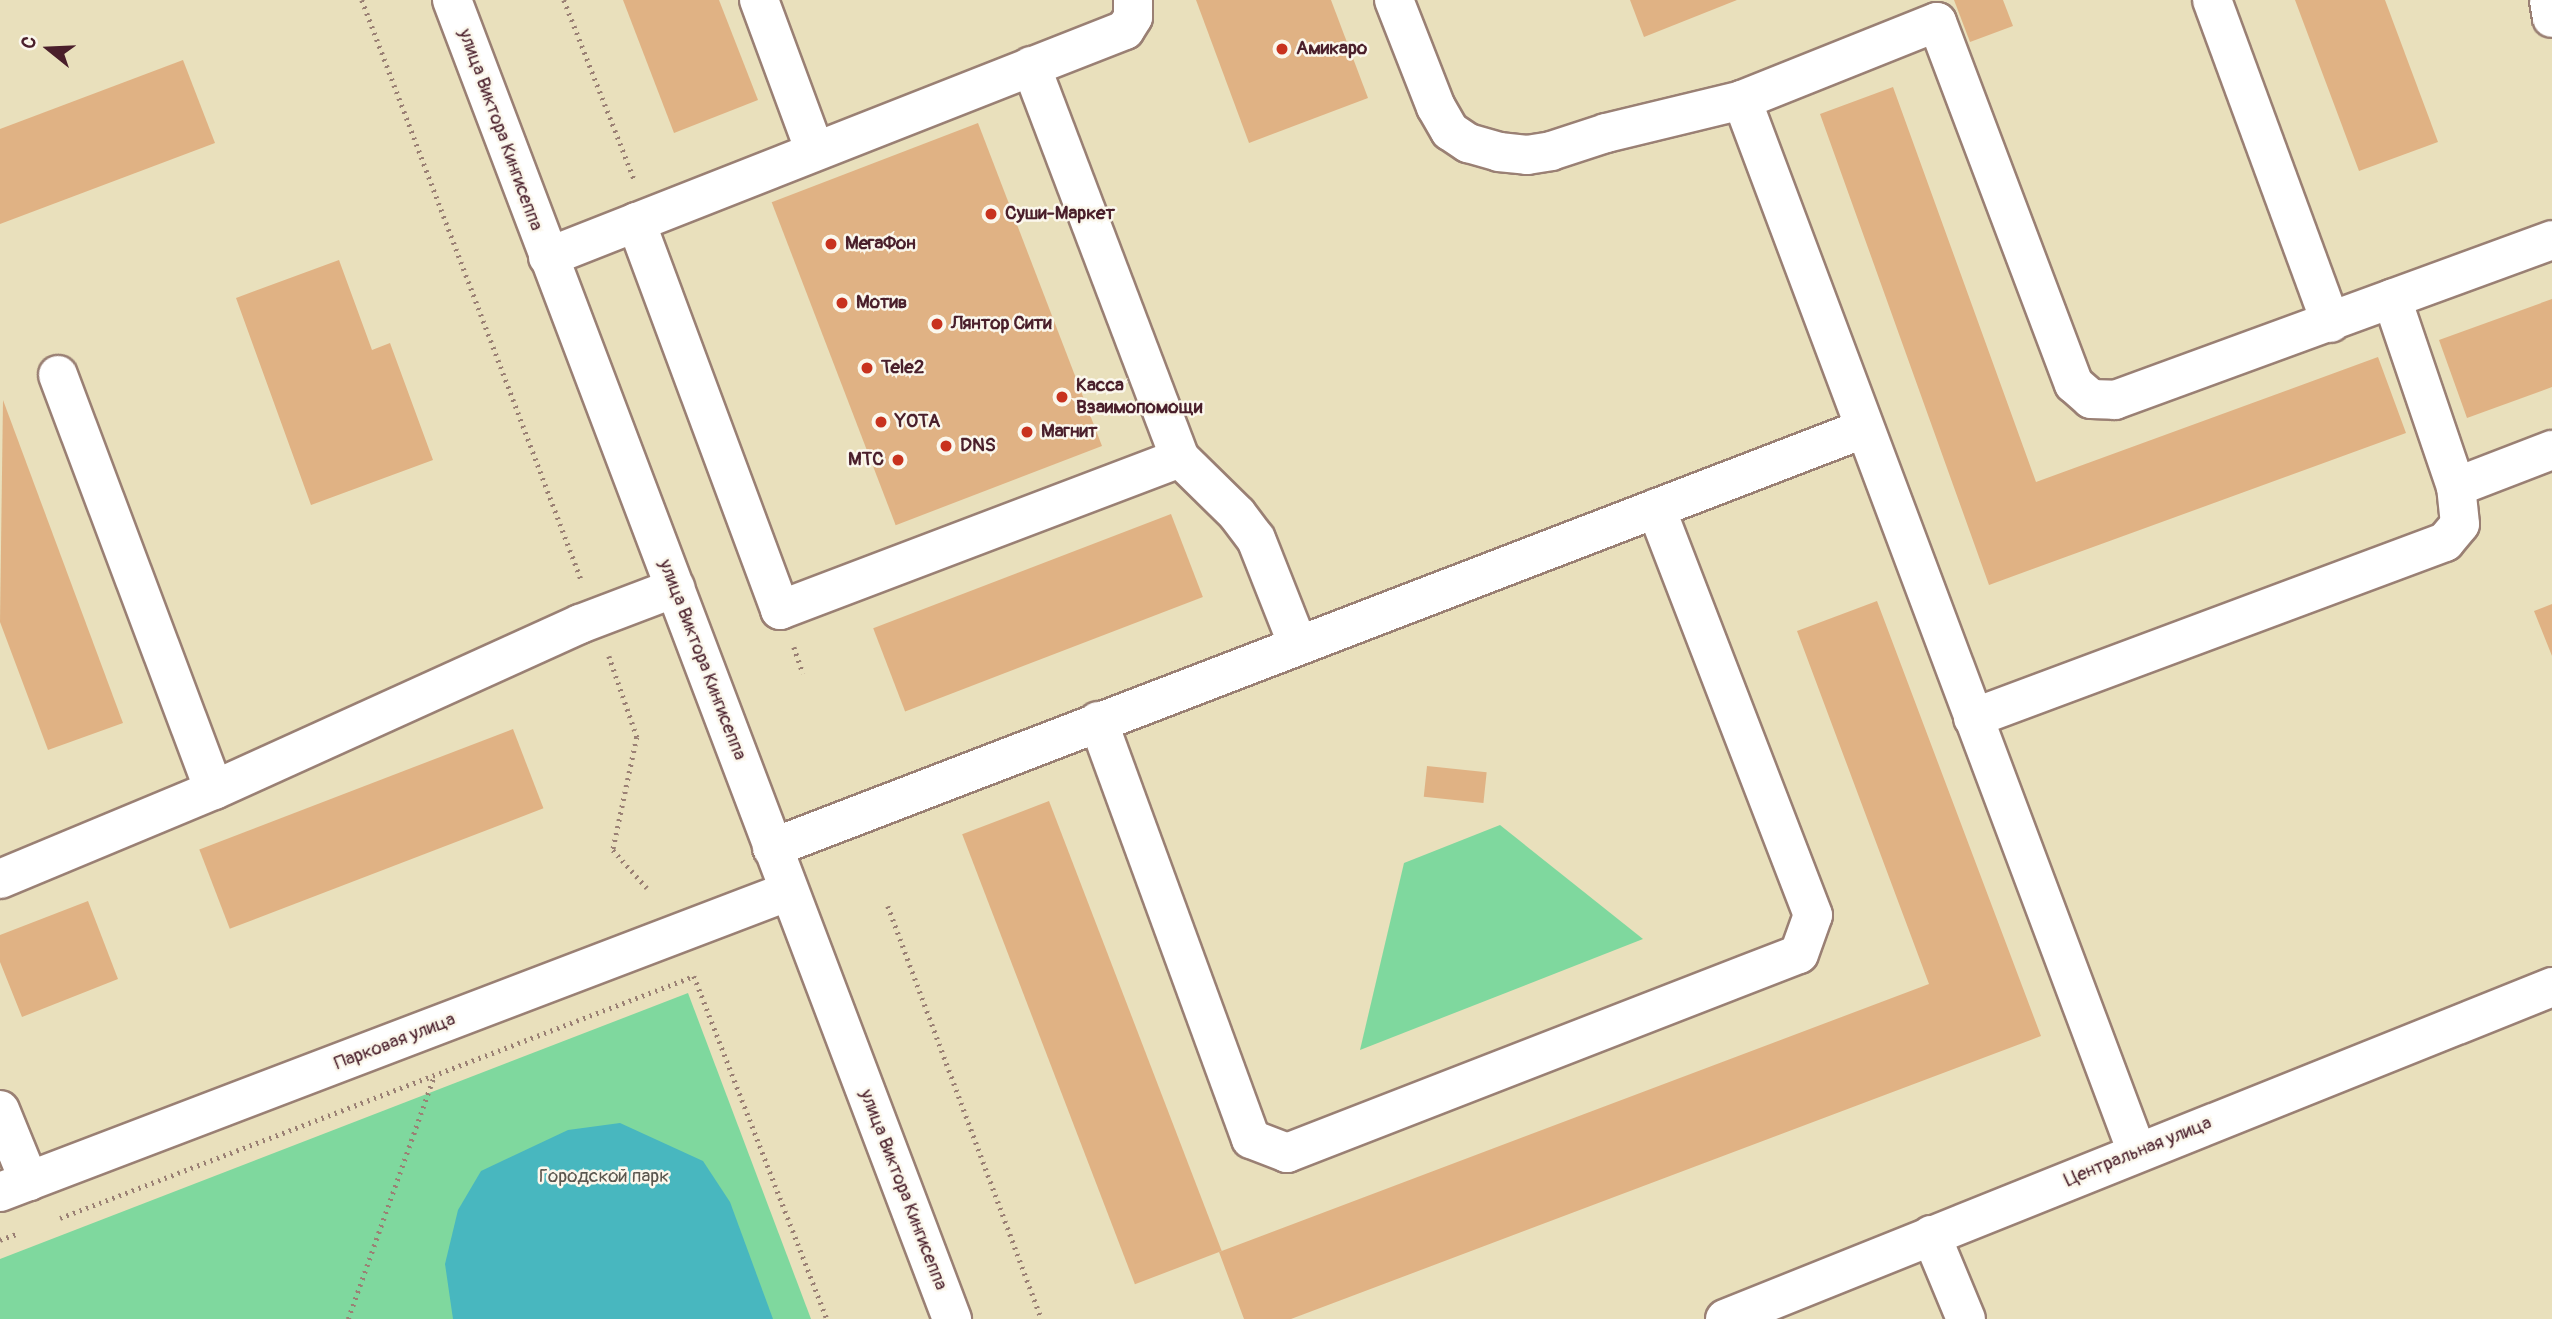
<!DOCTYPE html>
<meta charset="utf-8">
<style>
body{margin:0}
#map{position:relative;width:2552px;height:1319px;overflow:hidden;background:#e9e0bc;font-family:Pangolin,sans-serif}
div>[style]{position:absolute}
.green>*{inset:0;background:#7fd89e}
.water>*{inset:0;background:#48b7bf}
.building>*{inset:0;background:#e0b284;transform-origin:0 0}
.path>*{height:4.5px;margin-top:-2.25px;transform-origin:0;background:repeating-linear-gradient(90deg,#9a8074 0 2px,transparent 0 7px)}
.roads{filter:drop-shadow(2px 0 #9a8074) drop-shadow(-2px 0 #9a8074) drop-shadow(0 2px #9a8074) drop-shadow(0 -2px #9a8074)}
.minor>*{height:38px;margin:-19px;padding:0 19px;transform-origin:19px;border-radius:19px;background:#fff}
.dots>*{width:19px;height:19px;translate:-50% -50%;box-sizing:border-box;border:4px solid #fbf7ec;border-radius:50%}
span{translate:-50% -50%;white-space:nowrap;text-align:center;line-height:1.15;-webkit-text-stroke:5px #fbf7ec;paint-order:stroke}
.poi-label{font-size:19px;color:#4a1f2b;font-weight:700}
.left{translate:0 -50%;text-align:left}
.right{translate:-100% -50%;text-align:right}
.street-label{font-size:19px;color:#4a1f2b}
.park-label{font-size:19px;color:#5a564e}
.north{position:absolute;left:14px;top:14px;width:70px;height:70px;-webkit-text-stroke:5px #fbf7ec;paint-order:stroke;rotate:288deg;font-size:19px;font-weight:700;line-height:28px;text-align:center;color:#4a1f2b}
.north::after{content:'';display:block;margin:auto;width:24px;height:32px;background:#4a1f2b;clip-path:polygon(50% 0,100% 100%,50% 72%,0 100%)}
</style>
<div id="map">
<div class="green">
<div style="clip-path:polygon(1500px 825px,1643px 939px,1360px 1050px,1404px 863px)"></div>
<div style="clip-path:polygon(688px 993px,811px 1319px,0 1319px,0 1259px)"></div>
</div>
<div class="water">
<div style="clip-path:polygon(620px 1123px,703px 1161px,730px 1202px,773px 1319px,453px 1319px,445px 1264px,458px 1210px,481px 1171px,568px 1130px)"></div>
</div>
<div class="building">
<div style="clip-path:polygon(623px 0,719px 0,758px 100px,674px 133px)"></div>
<div style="clip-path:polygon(1196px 0,1331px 0,1368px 98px,1249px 143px)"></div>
<div style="clip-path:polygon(1630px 0,1737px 0,1644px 37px)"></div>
<div style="clip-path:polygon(1954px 0,2003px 0,2013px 26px,1970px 42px)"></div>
<div style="clip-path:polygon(2295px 0,2385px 0,2438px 142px,2359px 171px)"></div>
<div style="clip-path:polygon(183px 60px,215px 143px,0 224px,0 129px)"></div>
<div style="clip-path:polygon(1893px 87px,2036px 482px,2378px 357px,2406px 433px,1989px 585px,1820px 114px)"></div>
<div style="left:978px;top:123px;width:346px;height:221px;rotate:69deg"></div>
<div style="clip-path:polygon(339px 260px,372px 350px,390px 343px,433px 460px,311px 505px,236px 298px)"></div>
<div style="clip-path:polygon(2552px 299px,2552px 387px,2467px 418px,2439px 340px)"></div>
<div style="clip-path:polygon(3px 400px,123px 723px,48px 750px,0 622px)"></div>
<div style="left:1171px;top:514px;width:89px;height:319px;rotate:69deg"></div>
<div style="clip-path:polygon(1877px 601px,2041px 1036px,1291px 1319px,1244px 1319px,1219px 1252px,1929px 984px,1797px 631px)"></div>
<div style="clip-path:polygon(2552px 604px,2552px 656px,2534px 611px)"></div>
<div style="left:513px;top:729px;width:85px;height:336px;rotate:69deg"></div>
<div style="left:1427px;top:766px;width:60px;height:31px;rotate:6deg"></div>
<div style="left:1049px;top:801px;width:482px;height:93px;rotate:69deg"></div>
<div style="clip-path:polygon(88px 901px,118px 979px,22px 1017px,0 962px,0 935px)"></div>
</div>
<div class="path">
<div style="left:362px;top:0;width:619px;rotate:69.28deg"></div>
<div style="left:564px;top:0;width:192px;rotate:68.6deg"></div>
<div style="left:794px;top:647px;width:28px;rotate:71deg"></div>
<div style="left:609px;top:656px;width:86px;rotate:70.9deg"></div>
<div style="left:637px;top:737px;width:116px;rotate:102deg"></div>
<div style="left:613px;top:850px;width:51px;rotate:48.2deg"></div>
<div style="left:888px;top:906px;width:441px;rotate:69.6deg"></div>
<div style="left:60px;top:1218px;width:679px;rotate:-20.89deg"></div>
<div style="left:694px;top:976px;width:368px;rotate:68.8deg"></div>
<div style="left:0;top:1240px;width:20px;rotate:-20deg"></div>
<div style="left:348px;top:1319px;width:258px;rotate:-70.5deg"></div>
</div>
<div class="roads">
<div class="minor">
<div style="left:452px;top:0;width:1411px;rotate:69.24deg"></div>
<div style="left:759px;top:0;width:159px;rotate:69.7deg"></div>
<div style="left:1394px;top:0;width:115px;rotate:68.6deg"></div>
<div style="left:1436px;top:107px;width:28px;rotate:60deg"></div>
<div style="left:1450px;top:131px;width:22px;rotate:34deg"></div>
<div style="left:1468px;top:143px;width:32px;rotate:16deg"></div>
<div style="left:1499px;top:152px;width:28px;rotate:6deg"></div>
<div style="left:1527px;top:155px;width:24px;rotate:-9deg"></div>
<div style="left:1551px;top:151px;width:58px;rotate:-18.1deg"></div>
<div style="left:1606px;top:133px;width:140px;rotate:-13.6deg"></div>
<div style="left:2212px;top:0;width:344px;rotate:69.8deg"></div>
<div style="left:2549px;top:0;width:18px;rotate:81deg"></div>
<div style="left:1031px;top:66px;width:419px;rotate:69.2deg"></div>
<div style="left:636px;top:222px;width:414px;rotate:69.6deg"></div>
<div style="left:780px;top:610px;width:428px;rotate:-20.8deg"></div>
<div style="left:1180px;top:458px;width:80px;rotate:44.5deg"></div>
<div style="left:1237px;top:514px;width:31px;rotate:53deg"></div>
<div style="left:1256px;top:539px;width:114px;rotate:68.4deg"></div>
<div style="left:548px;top:257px;width:620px;rotate:-21.48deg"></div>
<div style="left:1125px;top:30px;width:15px;rotate:-58deg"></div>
<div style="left:1133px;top:17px;width:17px;rotate:-90deg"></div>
<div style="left:58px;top:375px;width:443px;rotate:69.4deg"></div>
<div style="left:2456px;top:487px;width:103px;rotate:-21.1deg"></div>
<div style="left:1973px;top:718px;width:504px;rotate:-20.45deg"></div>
<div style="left:2445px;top:542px;width:23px;rotate:-50deg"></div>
<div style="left:2460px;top:524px;width:37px;rotate:-96deg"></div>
<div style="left:2456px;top:487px;width:199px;rotate:-108.8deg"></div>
<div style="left:1098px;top:721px;width:445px;rotate:69.9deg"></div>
<div style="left:1251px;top:1139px;width:39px;rotate:21deg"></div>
<div style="left:1287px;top:1153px;width:549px;rotate:-21.24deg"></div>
<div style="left:1799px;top:954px;width:41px;rotate:-70.3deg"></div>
<div style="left:1813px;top:915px;width:436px;rotate:-111.1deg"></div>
<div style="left:772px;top:848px;width:1169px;rotate:-21.01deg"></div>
<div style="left:0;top:879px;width:232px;rotate:-22.6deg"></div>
<div style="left:214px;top:790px;width:402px;rotate:-24.4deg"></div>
<div style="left:580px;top:624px;width:102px;rotate:-20.8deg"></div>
<div style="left:0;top:1110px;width:77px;rotate:67.8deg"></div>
<div style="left:2137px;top:1152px;width:1124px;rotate:-110.58deg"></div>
<div style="left:1742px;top:100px;width:210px;rotate:-21.8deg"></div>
<div style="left:1937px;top:22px;width:387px;rotate:69.3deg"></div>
<div style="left:2074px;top:384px;width:23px;rotate:41deg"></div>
<div style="left:2091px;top:399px;width:24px;rotate:2deg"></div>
<div style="left:2115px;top:400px;width:465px;rotate:-20.1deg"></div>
<div style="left:0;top:1192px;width:844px;rotate:-20.88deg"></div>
<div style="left:1931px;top:1235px;width:91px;rotate:67.4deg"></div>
<div style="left:1725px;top:1319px;width:891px;rotate:-21.87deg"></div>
</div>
</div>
<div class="dots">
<div style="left:1282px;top:49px;background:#c8321e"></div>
<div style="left:991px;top:214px;background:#c8321e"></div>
<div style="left:831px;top:244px;background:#c8321e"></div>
<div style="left:842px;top:303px;background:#c8321e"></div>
<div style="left:937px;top:324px;background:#c8321e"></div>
<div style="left:867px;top:368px;background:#c8321e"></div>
<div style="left:1062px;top:397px;background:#c8321e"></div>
<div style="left:881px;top:422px;background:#c8321e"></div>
<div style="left:1027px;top:432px;background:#c8321e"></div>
<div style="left:946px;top:446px;background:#c8321e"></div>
<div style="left:898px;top:460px;background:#c8321e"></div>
</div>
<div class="poi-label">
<span class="left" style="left:1296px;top:49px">Амикаро</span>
<span class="left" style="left:1005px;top:214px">Суши-Маркет</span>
<span class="left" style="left:845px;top:244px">МегаФон</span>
<span class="left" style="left:856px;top:303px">Мотив</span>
<span class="left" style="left:951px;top:324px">Лянтор Сити</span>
<span class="left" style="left:881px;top:368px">Tele2</span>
<span class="left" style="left:1076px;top:397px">Касса<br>Взаимопомощи</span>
<span class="left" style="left:895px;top:422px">YOTA</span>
<span class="left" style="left:1041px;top:432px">Магнит</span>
<span class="left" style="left:960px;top:446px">DNS</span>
<span class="right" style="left:884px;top:460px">МТС</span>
</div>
<div class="street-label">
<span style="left:500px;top:130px;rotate:70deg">улица Виктора Кингисеппа</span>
<span style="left:702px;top:660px;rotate:69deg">улица Виктора Кингисеппа</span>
<span style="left:395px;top:1042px;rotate:-21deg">Парковая улица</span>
<span style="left:2138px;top:1152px;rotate:-22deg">Центральная улица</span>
<span style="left:903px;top:1190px;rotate:69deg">улица Виктора Кингисеппа</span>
</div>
<div class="park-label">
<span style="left:604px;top:1177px">Городской парк</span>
</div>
<div class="north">С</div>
</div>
